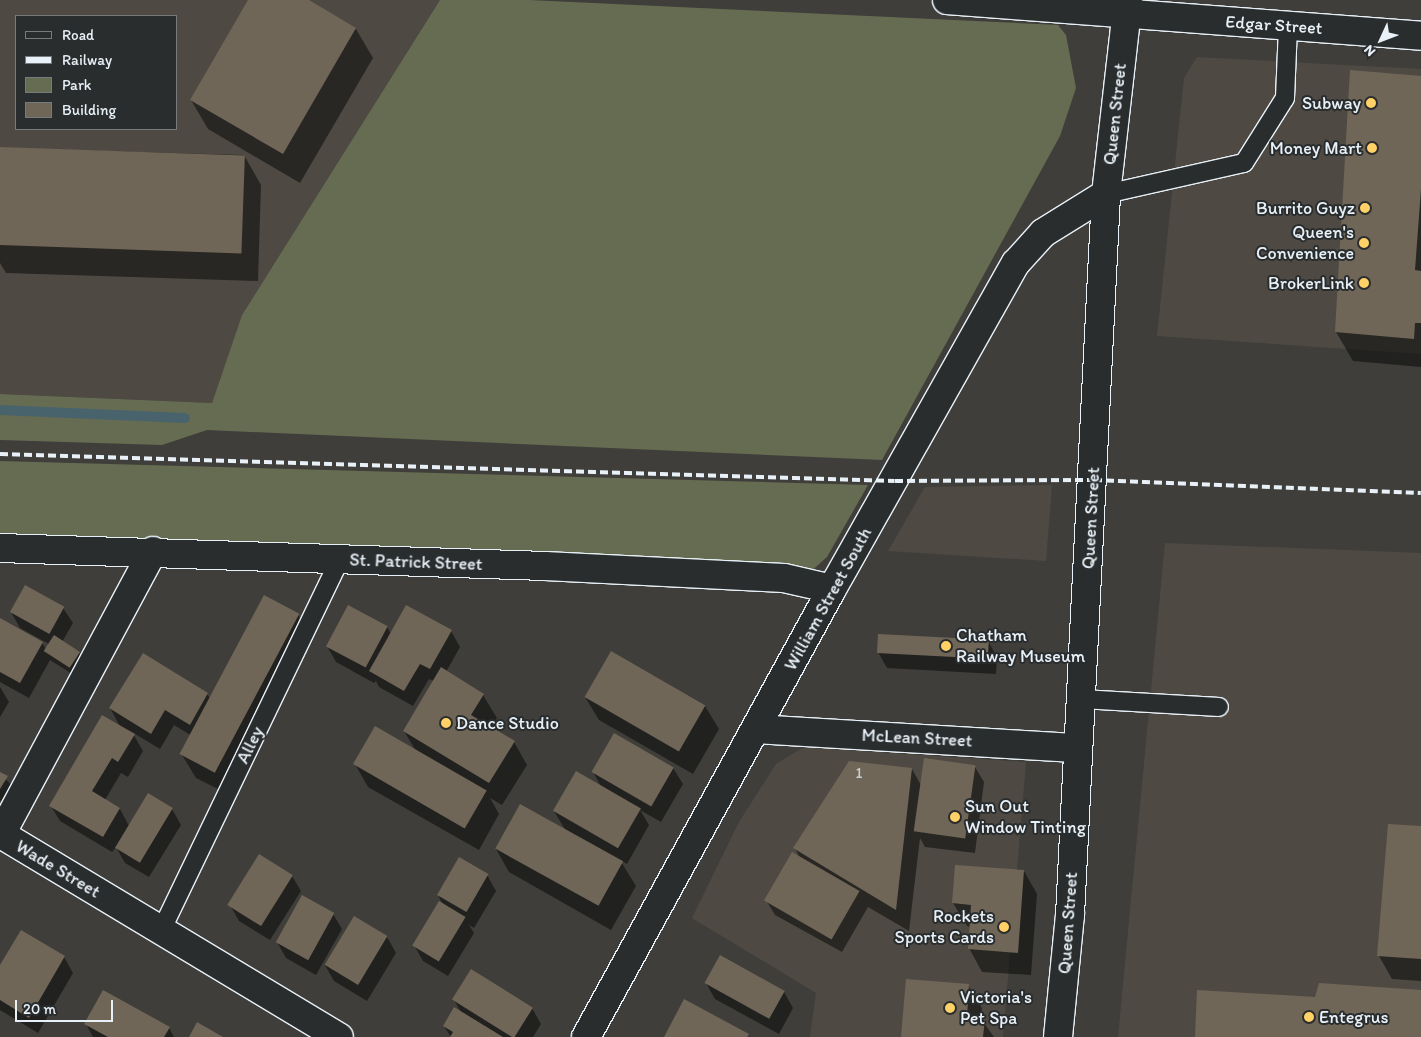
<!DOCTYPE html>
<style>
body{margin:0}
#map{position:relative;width:1421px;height:1037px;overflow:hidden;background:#3f3e3a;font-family:Itim,sans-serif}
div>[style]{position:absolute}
.built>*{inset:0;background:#4e4a43}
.green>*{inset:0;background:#666c52}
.shadow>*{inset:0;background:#0007}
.stream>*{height:10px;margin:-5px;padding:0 5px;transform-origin:5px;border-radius:5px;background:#49636d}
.building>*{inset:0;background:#706657;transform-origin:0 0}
.roads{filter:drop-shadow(1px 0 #e8f1f8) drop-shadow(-1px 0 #e8f1f8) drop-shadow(0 1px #e8f1f8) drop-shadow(0 -1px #e8f1f8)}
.lane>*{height:18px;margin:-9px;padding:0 9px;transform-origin:9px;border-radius:9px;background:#2a2d2e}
.street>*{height:28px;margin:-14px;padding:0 14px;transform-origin:14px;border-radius:14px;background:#2a2d2e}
.secondary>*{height:28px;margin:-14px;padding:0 14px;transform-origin:14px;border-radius:14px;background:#2a2d2e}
.rail>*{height:4px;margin-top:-2px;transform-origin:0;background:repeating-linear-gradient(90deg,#e8f1f8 0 8px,transparent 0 12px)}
.dots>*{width:14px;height:14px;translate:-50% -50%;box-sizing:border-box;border:2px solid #2a2d2e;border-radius:50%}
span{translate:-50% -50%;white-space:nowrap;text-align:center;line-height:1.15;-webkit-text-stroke:4px #2a2d2e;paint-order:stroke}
.number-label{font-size:15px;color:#caced0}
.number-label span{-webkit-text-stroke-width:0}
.street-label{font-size:18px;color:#e8f1f8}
.poi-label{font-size:18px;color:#e8f1f8}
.right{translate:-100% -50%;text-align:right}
.left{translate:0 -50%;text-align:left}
.legend{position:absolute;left:15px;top:15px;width:162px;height:115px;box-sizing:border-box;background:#2a2d2e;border:1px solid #767b7f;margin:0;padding:6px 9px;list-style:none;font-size:15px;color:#e8f1f8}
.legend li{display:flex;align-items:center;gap:10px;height:25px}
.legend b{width:25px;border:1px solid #767b7f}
.north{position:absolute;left:1356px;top:15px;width:50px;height:50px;-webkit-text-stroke:4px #2a2d2e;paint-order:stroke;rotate:227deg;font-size:14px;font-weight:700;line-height:20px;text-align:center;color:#e8f1f8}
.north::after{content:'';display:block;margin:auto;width:18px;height:22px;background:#e8f1f8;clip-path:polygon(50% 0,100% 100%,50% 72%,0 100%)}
.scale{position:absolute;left:15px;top:1000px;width:98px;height:22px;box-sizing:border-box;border:2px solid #e8f1f8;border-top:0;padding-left:6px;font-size:15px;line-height:18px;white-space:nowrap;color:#e8f1f8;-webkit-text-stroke:4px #2a2d2e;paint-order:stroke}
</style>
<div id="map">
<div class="built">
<div style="clip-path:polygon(evenodd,0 0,440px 0,242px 315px,212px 403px,0 394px,0 0,16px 16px,176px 16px,176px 129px,16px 129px,16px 16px)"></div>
<div style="clip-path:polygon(1197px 57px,1421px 69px,1421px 354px,1157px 336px,1184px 78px)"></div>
<div style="clip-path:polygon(1052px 485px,1046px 561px,888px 551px,925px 487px)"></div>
<div style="clip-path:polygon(1165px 543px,1421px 553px,1421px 1037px,1118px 1037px)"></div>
<div style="clip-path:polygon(804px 747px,1026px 762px,1003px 1037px,810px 1037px,816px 993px,692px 918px,739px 822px,776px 764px)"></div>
</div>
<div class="green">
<div style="clip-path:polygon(440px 0,529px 0,1058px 25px,1066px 35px,1076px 88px,1060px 136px,882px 460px,207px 430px,162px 445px,0 440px,0 394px,212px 403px,242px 315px)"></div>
<div style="clip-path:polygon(0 461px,868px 485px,827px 557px,807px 575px,0 555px)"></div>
</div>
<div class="shadow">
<div style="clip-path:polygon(249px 0,307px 0,356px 29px,373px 58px,300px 183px,208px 129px,191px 100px)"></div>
<div style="clip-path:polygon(1421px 77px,1421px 367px,1353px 361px,1336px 332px)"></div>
<div style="clip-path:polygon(0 148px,244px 155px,261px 185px,258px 281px,6px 273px,0 263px)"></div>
<div style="clip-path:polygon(63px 608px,73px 623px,62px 642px,79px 653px,84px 661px,74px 675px,50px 660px,29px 698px,0 682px,0 620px,42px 643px,46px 649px,49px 644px,20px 628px,11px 612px)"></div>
<div style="clip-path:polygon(298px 615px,312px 638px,230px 795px,196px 778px,182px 755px,192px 736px,174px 725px,160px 749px,132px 732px,143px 751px,128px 777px,121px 773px,105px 800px,120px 809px,129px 826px,172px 809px,181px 825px,149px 877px,125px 863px,116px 847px,112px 852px,60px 821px,51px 806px,121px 728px,110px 708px,207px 694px,211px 700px)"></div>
<div style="clip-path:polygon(387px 627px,391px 634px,451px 631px,460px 647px,446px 672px,483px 695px,497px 718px,490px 728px,514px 742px,527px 765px,502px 805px,490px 798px,499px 814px,479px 850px,368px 787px,355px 764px,416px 751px,404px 731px,434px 681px,429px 679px,413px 706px,379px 687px,376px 681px,374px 683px,336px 662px,327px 646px)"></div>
<div style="clip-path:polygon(988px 641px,997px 657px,996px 674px,887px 668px,878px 652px)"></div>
<div style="clip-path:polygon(611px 652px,705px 706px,719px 729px,693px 774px,599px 720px,585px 697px)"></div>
<div style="clip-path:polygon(0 687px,9px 702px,0 717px)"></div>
<div style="clip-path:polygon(975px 767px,984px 782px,975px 853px,925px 847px,920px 838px,909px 931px,868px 907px,842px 952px,775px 915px,766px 900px,800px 858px,795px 848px,912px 769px,922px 787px)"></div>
<div style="clip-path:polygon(673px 768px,683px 784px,661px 822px,640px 810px,649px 825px,627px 864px,620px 860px,636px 886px,611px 930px,509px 872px,496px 849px,566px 831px,554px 811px,602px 788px,593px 772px)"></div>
<div style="clip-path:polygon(0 773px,11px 785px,1px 801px,0 800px)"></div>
<div style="clip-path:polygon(1390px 825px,1421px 827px,1421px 981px,1392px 979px,1379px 956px)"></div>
<div style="clip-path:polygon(956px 866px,1024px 871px,1037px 894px,1031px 975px,982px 972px,969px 948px,970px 927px,967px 926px,953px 903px)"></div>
<div style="clip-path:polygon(487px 875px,496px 891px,474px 928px,469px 925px,474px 933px,448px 976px,423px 961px,414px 945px,443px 905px,438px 895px)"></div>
<div style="clip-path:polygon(292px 876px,301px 891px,270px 940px,239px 921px,230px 905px)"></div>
<div style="clip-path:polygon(333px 914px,342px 929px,316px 975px,286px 958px,277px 942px)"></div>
<div style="clip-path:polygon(354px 917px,387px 937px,396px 953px,367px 1001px,334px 981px,325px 965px)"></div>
<div style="clip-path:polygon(64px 957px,73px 973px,38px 1033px,0 1010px,0 967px)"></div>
<div style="clip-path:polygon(706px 983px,784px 992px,793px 1008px,779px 1034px,715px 999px)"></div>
<div style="clip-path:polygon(968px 985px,982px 1008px,981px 1019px,994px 1037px,903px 1037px)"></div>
<div style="clip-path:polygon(454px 1000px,532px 1008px,541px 1024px,533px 1037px,451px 1037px,444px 1026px,462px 1014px)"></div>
<div style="clip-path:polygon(86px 1024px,169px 1028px,174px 1037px,93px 1037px)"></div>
</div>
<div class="stream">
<div style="left:0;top:410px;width:185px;rotate:2.5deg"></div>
</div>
<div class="building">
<div style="clip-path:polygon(248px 0,309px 0,356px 28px,283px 154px,190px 100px)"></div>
<div style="clip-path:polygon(1350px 70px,1421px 76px,1421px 189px,1415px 270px,1421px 271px,1421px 323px,1415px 323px,1414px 339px,1335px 332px)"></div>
<div style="left:0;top:147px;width:245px;height:98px;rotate:2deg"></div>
<div style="left:25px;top:585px;width:45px;height:31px;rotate:29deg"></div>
<div style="left:264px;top:595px;width:40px;height:180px;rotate:28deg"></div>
<div style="left:348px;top:605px;width:45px;height:47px;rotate:28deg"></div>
<div style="clip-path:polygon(406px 605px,452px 630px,430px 669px,420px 664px,404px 691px,369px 671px)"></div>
<div style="clip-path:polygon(0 618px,43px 642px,20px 683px,0 672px)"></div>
<div style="left:878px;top:634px;width:111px;height:19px;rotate:3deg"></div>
<div style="left:54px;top:635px;width:31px;height:19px;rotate:33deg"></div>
<div style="left:611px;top:651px;width:109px;height:53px;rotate:30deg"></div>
<div style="clip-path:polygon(143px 653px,208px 693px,190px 725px,165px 710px,151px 734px,109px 708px)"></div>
<div style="clip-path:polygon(441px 667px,484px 694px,471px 715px,515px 741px,489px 783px,403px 731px)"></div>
<div style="clip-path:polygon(102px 715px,135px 734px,118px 762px,112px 758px,92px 791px,120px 808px,103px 837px,49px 806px)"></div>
<div style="left:375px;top:726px;width:129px;height:44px;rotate:30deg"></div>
<div style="left:614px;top:733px;width:69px;height:45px;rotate:30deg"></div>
<div style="left:924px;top:758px;width:52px;height:74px;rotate:8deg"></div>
<div style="clip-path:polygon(849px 761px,912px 768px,896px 910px,793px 848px)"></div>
<div style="left:576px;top:771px;width:75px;height:46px;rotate:30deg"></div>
<div style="clip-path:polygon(0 772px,8px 776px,0 789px)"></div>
<div style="left:148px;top:793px;width:29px;height:64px;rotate:31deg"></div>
<div style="left:520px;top:804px;width:118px;height:51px;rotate:29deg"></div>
<div style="clip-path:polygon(1388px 824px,1421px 826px,1421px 959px,1377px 956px)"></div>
<div style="left:792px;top:852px;width:78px;height:56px;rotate:30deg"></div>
<div style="left:259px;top:854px;width:40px;height:60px;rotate:32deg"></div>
<div style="left:459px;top:857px;width:34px;height:44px;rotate:30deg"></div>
<div style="clip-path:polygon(955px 865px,1024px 870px,1018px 953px,968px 949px,971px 905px,952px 903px)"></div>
<div style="left:302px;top:895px;width:37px;height:54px;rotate:29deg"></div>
<div style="left:439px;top:901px;width:31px;height:52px;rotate:31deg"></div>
<div style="left:354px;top:916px;width:39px;height:57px;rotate:31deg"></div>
<div style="clip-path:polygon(21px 930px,65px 956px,29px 1018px,0 1000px,0 965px)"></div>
<div style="left:720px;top:955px;width:74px;height:32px;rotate:29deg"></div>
<div style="left:471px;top:969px;width:73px;height:36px;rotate:32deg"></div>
<div style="clip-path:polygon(906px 979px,969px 984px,967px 1017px,985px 1018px,983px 1037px,901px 1037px)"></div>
<div style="clip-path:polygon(1319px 983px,1421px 990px,1421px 1037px,1195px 1037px,1197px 990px,1315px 997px)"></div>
<div style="clip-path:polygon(103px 990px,170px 1027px,164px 1037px,108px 1037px,84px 1024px)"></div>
<div style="clip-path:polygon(684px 999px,749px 1034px,747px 1037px,664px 1037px)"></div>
<div style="clip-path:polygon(454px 1007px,503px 1037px,450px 1037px,453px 1032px,443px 1026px)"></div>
<div style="clip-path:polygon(197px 1022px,223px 1037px,189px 1037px)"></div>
</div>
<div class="roads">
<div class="lane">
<div style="left:1106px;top:194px;width:141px;rotate:-12.7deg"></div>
<div style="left:1244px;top:163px;width:77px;rotate:-57.8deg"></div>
<div style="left:1285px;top:98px;width:72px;rotate:-87.6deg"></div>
<div style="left:1082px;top:699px;width:137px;rotate:3.3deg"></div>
<div style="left:161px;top:931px;width:413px;rotate:-64.3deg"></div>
</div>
<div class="street">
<div style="left:947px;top:0;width:475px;rotate:4.3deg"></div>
<div style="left:0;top:548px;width:545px;rotate:1.89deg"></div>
<div style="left:545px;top:566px;width:239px;rotate:2.9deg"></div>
<div style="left:784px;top:578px;width:49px;rotate:12.9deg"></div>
<div style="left:153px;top:551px;width:321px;rotate:118.2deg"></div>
<div style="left:1px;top:834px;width:394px;rotate:31deg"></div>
<div style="left:756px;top:729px;width:322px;rotate:3.4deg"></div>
</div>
<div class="secondary">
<div style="left:586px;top:1037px;width:511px;rotate:-61.23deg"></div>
<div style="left:832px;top:589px;width:374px;rotate:-60.6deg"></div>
<div style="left:1016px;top:263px;width:40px;rotate:-48deg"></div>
<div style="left:1043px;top:233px;width:74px;rotate:-31.8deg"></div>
<div style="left:1058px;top:1037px;width:123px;rotate:-84.4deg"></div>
<div style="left:1070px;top:915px;width:722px;rotate:-87.14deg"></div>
<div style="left:1106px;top:194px;width:195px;rotate:-83.5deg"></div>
</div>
</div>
<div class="rail">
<div style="left:0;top:454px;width:895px;rotate:1.73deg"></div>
<div style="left:895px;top:481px;width:199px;rotate:-0.3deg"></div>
<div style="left:1094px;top:480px;width:327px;rotate:2.3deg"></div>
</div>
<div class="dots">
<div style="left:1371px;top:103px;background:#ffd166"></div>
<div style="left:1372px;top:148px;background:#ffd166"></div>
<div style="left:1365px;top:208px;background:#ffd166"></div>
<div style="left:1364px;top:243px;background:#ffd166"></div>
<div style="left:1364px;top:283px;background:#ffd166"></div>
<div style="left:946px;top:646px;background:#ffd166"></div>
<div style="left:446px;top:723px;background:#ffd166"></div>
<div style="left:955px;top:817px;background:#ffd166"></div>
<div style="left:1004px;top:927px;background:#ffd166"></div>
<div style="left:950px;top:1008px;background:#ffd166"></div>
<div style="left:1309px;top:1017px;background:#ffd166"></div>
</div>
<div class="number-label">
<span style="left:859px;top:774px">1</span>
</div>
<div class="street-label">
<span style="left:1274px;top:25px;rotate:4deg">Edgar Street</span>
<span style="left:1115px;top:114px;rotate:-84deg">Queen Street</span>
<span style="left:1091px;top:518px;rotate:-87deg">Queen Street</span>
<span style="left:416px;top:562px;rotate:2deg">St. Patrick Street</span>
<span style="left:828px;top:599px;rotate:-61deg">William Street South</span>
<span style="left:917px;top:738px;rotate:3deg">McLean Street</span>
<span style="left:250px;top:745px;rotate:-64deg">Alley</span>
<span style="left:58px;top:869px;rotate:31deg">Wade Street</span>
<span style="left:1068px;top:923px;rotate:-86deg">Queen Street</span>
</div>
<div class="poi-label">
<span class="right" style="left:1361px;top:103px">Subway</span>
<span class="right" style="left:1362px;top:148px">Money Mart</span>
<span class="right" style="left:1355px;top:208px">Burrito Guyz</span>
<span class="right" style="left:1354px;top:243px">Queen's<br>Convenience</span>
<span class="right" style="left:1354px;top:283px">BrokerLink</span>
<span class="left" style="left:956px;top:646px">Chatham<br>Railway Museum</span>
<span class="left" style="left:456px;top:723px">Dance Studio</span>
<span class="left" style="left:965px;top:817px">Sun Out<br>Window Tinting</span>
<span class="right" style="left:994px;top:927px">Rockets<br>Sports Cards</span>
<span class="left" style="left:960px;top:1008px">Victoria's<br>Pet Spa</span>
<span class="left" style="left:1319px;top:1017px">Entegrus</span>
</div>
<ul class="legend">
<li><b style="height:6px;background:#2a2d2e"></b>Road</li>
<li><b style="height:6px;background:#e8f1f8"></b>Railway</li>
<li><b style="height:14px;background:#666c52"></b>Park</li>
<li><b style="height:14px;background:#706657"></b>Building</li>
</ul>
<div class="north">N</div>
<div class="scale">20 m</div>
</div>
